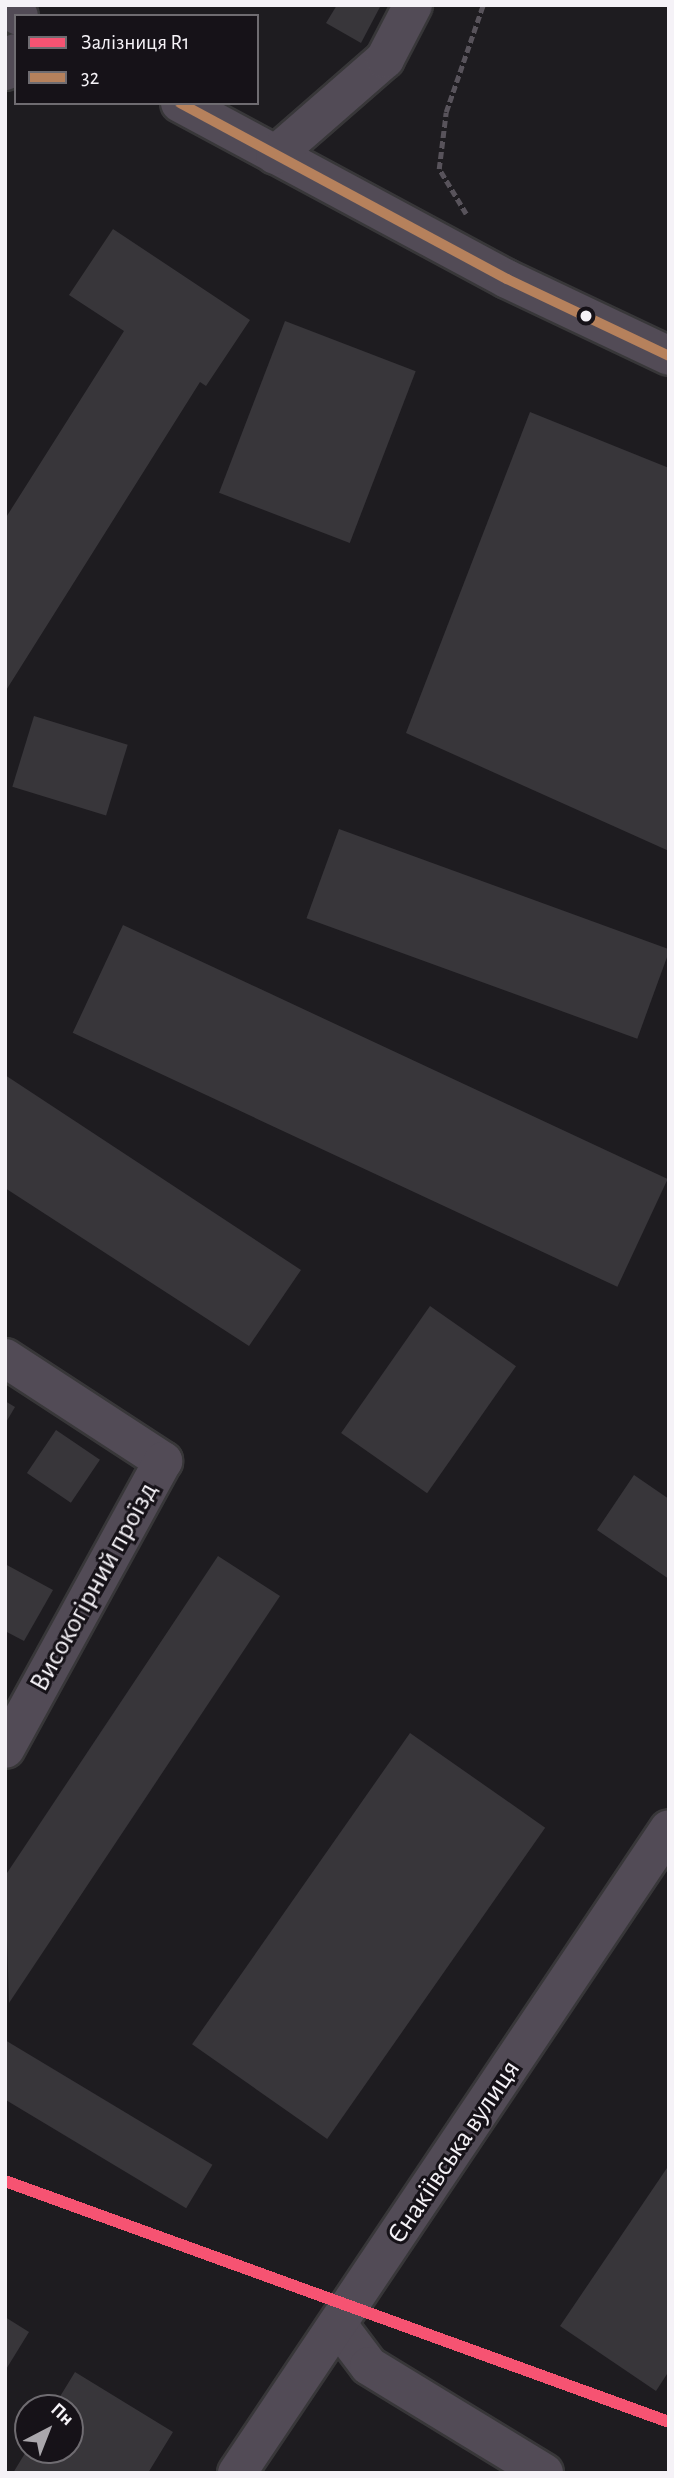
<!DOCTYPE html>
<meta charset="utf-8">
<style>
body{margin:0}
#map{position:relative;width:674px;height:2478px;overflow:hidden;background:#1e1c20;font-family:"Alegreya Sans",sans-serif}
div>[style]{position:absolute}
.building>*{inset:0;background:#38363a;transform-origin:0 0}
.path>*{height:4.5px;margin-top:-2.25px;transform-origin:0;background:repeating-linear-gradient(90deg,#58535b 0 7px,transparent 0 10.5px)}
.roads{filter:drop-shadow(2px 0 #383739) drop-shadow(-2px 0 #383739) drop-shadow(0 2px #383739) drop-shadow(0 -2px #383739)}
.minor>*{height:38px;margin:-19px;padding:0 19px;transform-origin:19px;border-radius:19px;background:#524b56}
.bus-1>*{height:10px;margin:-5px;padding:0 5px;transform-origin:5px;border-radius:5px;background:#b6815c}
.rail-1>*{height:12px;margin:-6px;padding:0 6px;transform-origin:6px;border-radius:6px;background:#f65372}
.dots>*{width:19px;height:19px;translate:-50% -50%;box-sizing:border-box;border:4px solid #161218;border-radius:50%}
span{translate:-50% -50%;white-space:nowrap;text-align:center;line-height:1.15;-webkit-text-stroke:6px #161218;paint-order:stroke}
.street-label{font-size:28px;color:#f5f2f7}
.frame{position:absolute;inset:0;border:7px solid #f5f2f7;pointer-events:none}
.legend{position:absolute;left:14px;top:14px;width:245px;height:91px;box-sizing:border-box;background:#161218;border:2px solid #6f6c71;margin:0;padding:9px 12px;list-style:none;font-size:21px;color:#f5f2f7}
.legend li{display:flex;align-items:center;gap:14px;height:35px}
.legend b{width:35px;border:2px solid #6f6c71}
.north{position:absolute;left:14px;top:2394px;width:70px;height:70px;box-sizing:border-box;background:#161218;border:2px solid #6f6c71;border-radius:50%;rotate:42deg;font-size:19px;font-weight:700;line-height:28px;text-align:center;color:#f5f2f7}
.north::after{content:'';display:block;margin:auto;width:24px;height:32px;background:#aaa7ac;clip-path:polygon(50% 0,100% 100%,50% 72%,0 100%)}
</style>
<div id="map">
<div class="building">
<div style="clip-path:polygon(337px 5px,381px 5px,361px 43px,326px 23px)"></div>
<div style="clip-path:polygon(113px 229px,250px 320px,206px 386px,200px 382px,5px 692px,5px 519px,124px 331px,69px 295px)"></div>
<div style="left:285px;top:321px;width:140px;height:184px;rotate:21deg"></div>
<div style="clip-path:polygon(530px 412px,669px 468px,669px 851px,406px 733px)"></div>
<div style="left:34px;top:716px;width:98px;height:74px;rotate:17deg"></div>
<div style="left:339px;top:829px;width:352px;height:95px;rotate:20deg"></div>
<div style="left:123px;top:925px;width:601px;height:119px;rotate:25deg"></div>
<div style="clip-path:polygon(5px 1075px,301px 1270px,249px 1346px,5px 1188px)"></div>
<div style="left:430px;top:1306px;width:105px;height:155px;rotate:35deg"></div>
<div style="clip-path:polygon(5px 1401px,15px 1407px,5px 1424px)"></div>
<div style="left:56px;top:1430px;width:53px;height:52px;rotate:34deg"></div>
<div style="clip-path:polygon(634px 1475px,669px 1499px,669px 1579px,597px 1530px)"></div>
<div style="clip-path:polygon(218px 1556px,280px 1596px,9px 2003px,5px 1876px)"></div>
<div style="clip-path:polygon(5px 1564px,53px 1590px,24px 1641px,5px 1631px)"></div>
<div style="left:410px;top:1733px;width:165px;height:380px;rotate:35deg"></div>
<div style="left:5px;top:2040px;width:242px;height:51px;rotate:31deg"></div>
<div style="clip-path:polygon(669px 2165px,669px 2371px,656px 2391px,560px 2326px)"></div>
<div style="clip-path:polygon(5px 2317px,29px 2332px,5px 2371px)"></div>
<div style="clip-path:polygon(75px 2372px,173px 2432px,148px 2473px,13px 2473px,27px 2450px,70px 2450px,70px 2408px,53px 2408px)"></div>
</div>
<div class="path">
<div style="left:466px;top:214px;width:52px;rotate:-121deg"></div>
<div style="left:439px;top:169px;width:57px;rotate:-83deg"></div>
<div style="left:446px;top:112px;width:113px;rotate:-70.9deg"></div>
</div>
<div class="roads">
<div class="minor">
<div style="left:5px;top:8px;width:16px;rotate:30deg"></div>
<div style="left:5px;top:71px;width:21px;rotate:-59deg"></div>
<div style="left:180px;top:103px;width:371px;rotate:28.3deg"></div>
<div style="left:507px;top:279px;width:179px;rotate:25.4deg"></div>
<div style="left:275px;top:155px;width:146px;rotate:-41.1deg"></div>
<div style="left:385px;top:59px;width:61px;rotate:-62.6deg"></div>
<div style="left:5px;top:1358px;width:189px;rotate:33.1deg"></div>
<div style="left:163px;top:1461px;width:328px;rotate:118.7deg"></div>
<div style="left:338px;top:2325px;width:51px;rotate:52.9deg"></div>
<div style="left:369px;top:2366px;width:205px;rotate:31.4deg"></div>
<div style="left:237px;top:2473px;width:775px;rotate:-56.15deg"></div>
</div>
</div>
<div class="bus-1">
<div style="left:180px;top:103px;width:371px;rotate:28.3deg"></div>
<div style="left:507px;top:279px;width:179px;rotate:25.4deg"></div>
</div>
<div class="rail-1">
<div style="left:5px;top:2181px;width:706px;rotate:19.95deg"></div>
</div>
<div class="dots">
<div style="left:586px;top:316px;background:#f5f2f7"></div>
</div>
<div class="street-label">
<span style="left:94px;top:1587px;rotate:-61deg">Високогірний проїзд</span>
<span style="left:454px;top:2152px;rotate:-56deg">Єнакіївська вулиця</span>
</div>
<div class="frame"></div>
<ul class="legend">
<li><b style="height:9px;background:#f65372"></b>Залізниця R1</li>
<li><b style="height:9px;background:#b6815c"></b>32</li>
</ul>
<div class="north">Пн</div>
</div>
